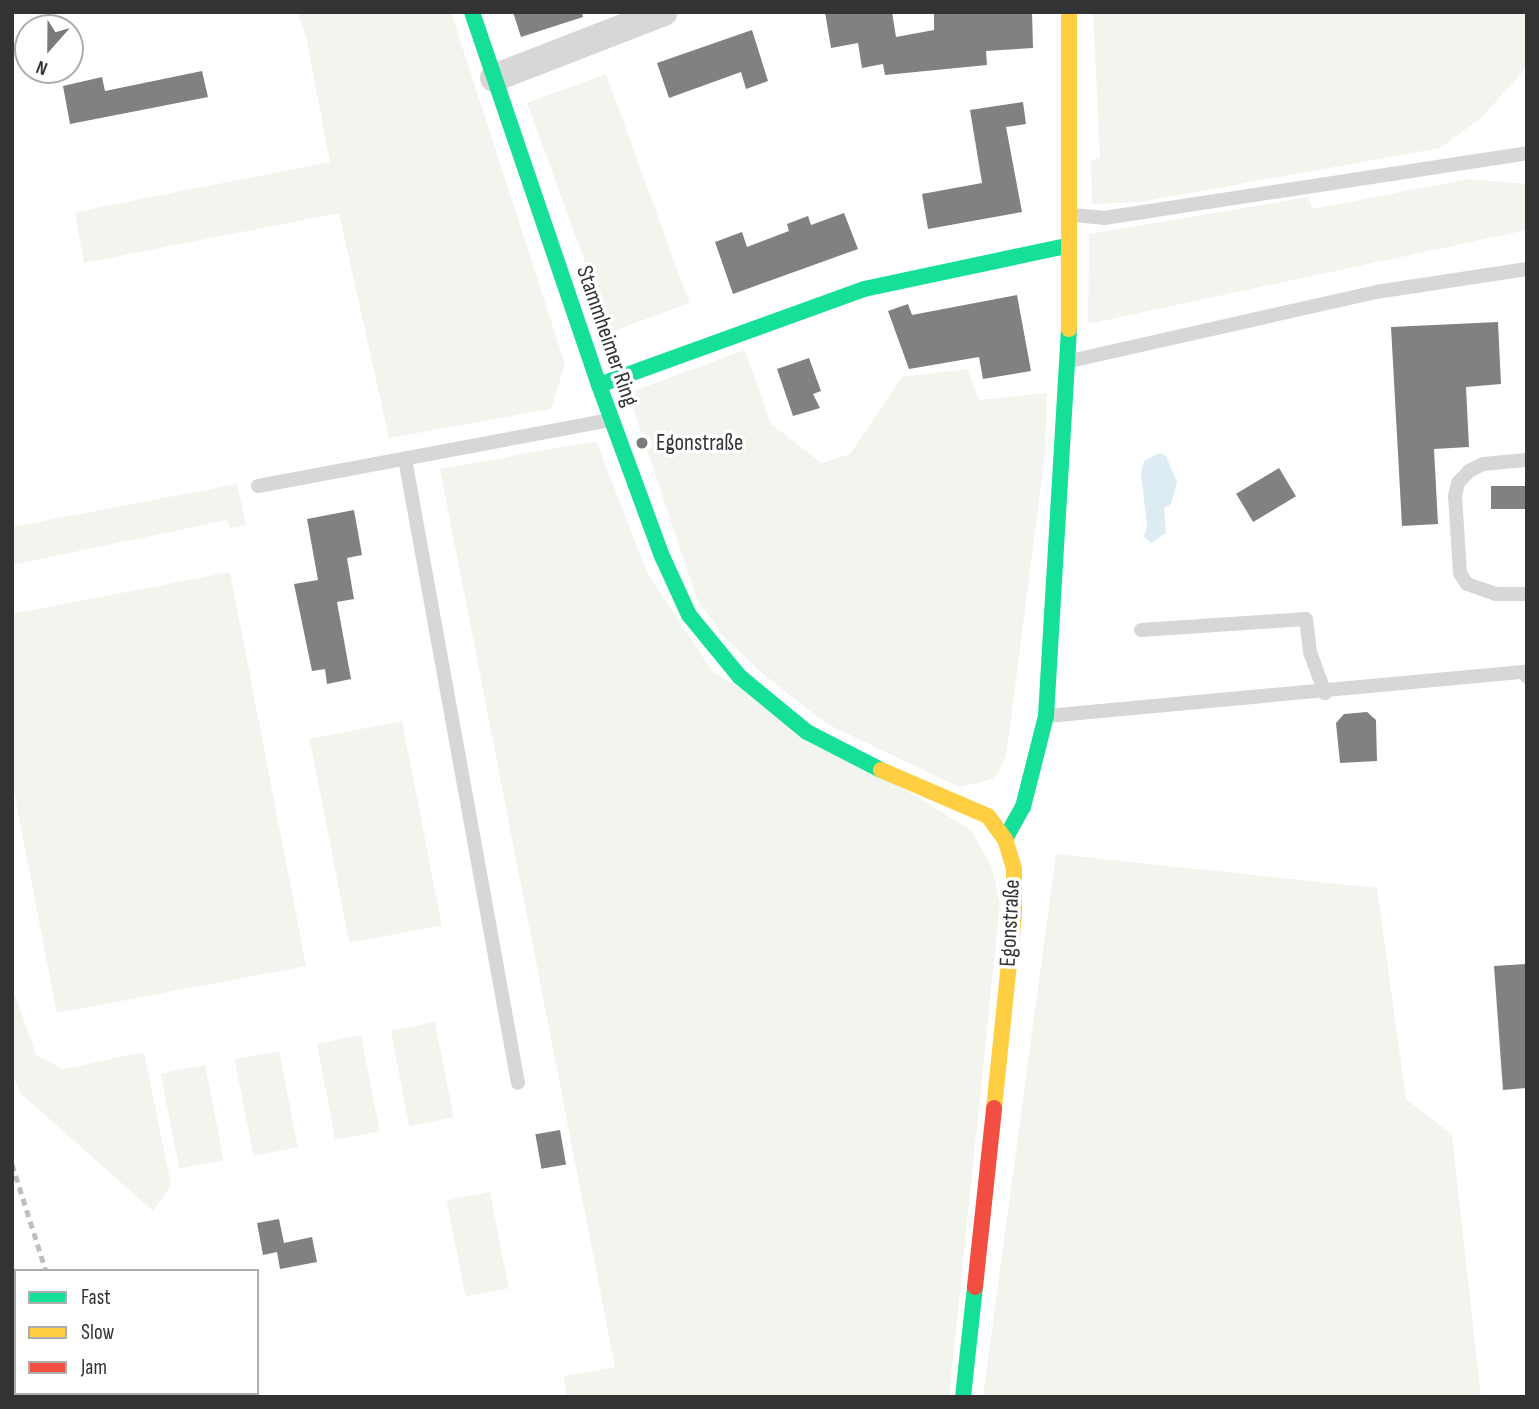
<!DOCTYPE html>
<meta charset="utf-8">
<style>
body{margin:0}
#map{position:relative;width:1539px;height:1409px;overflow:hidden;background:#fff;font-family:"Sofia Sans Condensed",sans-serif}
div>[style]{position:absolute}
.green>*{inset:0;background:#f1f5ed;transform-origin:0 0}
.water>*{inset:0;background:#ddebf3}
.building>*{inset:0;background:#818181;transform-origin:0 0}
.lane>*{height:14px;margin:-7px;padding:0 7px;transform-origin:7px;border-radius:7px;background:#d7d7d7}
.street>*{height:28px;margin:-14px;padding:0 14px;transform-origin:14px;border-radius:14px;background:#d7d7d7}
.fast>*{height:16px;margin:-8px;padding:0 8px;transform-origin:8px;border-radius:8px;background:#16e098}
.slow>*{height:16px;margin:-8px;padding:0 8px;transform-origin:8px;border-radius:8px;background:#ffcf43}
.jam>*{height:16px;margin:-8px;padding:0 8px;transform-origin:8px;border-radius:8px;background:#f24e42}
.rail>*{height:5px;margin-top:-2.5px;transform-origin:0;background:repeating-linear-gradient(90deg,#bebebe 0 7px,transparent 0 12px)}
.dots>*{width:19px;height:19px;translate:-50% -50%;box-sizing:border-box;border:4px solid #fff;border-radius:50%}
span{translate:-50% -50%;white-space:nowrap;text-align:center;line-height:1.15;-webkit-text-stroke:7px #fff;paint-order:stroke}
.street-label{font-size:23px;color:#333}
.poi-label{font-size:23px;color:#333}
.left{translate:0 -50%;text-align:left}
.frame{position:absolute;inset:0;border:14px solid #333;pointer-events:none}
.legend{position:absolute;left:14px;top:1269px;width:245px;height:126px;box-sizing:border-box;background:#fff;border:2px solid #adadad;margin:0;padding:9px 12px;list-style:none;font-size:21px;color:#333}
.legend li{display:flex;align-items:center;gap:14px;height:35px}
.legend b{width:35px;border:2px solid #adadad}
.north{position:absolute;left:14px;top:14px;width:70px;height:70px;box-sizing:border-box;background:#fff;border:2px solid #adadad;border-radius:50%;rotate:201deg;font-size:19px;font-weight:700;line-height:28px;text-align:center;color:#333}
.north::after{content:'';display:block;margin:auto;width:24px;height:32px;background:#7a7a7a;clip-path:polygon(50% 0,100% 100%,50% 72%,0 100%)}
</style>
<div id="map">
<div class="green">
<div style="clip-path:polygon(297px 12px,451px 12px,565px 364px,551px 409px,389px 438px,339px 213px,84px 263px,75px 212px,330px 162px,306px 36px)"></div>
<div style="clip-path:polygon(1093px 12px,1527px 12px,1527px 67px,1482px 117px,1440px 148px,1141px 202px,1092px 204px,1091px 160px,1100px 158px)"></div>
<div style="left:606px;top:74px;width:244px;height:84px;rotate:70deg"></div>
<div style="clip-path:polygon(1469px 179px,1527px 184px,1527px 230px,1088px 324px,1089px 234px,1309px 197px,1312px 209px)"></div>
<div style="clip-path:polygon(745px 350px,771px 424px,822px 463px,850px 454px,902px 377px,967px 369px,979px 400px,1047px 393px,1045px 454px,1006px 757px,994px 779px,959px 787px,827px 724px,763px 674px,722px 635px,697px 599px,628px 393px)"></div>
<div style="clip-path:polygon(596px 441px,648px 574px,712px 671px,971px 830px,991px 865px,1000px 904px,949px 1397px,567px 1397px,564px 1376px,615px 1367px,440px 469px)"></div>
<div style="clip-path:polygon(237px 484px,246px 525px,230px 528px,227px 520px,12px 565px,12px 527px)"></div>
<div style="clip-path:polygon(230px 572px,306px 966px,57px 1013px,12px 782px,12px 614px)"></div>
<div style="left:402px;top:721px;width:208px;height:94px;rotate:79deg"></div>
<div style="clip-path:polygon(1056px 854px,1377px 888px,1406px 1099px,1452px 1135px,1481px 1397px,983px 1397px)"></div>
<div style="clip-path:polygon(12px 986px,36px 1055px,63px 1069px,144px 1052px,171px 1185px,153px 1211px,20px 1093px,12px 1073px)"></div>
<div style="left:435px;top:1022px;width:97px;height:45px;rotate:79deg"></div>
<div style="left:361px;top:1035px;width:98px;height:45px;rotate:79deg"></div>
<div style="left:279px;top:1051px;width:98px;height:45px;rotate:79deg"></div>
<div style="left:205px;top:1065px;width:97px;height:45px;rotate:79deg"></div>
<div style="left:490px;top:1192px;width:98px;height:44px;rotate:79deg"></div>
</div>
<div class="water">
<div style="clip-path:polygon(1159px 453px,1166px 456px,1177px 482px,1171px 504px,1164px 508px,1166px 533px,1151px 543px,1144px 536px,1147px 526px,1141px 473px,1144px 461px)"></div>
</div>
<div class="building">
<div style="clip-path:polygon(513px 12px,582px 12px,583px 17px,521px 37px)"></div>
<div style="clip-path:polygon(825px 12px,892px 12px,896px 37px,934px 30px,934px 12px,1032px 12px,1033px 48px,986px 51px,987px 65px,885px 75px,883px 64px,862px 68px,858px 43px,831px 48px)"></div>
<div style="clip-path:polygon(752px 30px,768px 81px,746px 89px,741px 72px,669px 98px,657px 63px)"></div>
<div style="clip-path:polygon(202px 71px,208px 97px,70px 124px,63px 86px,102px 77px,105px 91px)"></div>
<div style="clip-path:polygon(1023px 102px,1026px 124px,1006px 127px,1022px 212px,928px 229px,922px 194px,982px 183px,970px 110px)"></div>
<div style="clip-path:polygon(844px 213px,858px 249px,733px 294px,715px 242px,742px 232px,747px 247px,789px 231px,787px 224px,808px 216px,811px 225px)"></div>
<div style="clip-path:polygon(1017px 295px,1031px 371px,983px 379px,979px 357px,909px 369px,888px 311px,908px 304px,912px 315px)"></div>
<div style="clip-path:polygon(1498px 322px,1501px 384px,1466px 387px,1469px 447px,1434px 449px,1438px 524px,1402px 526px,1391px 327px)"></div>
<div style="clip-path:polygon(809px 358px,821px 391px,813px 394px,820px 408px,793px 416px,777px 369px)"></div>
<div style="left:1279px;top:468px;width:33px;height:50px;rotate:59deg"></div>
<div style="left:1527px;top:486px;width:23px;height:36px;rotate:90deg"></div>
<div style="clip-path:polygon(354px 510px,362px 555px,347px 558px,354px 599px,337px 602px,351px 679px,327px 684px,325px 669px,312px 671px,294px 584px,318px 580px,307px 519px)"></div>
<div style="clip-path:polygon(1367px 712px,1376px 720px,1377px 761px,1340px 763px,1336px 723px,1344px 714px)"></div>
<div style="clip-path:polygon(1527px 964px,1527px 1088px,1503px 1090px,1494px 966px)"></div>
<div style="left:560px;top:1130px;width:35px;height:25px;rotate:80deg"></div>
<div style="clip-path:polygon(279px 1219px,284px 1243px,312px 1237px,317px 1262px,280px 1269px,277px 1252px,263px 1255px,257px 1223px)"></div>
</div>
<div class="lane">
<div style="left:1072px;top:215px;width:32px;rotate:5deg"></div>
<div style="left:1104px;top:218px;width:428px;rotate:-8.7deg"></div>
<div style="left:1070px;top:361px;width:314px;rotate:-12.7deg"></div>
<div style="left:1376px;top:292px;width:153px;rotate:-8.7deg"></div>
<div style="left:405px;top:459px;width:634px;rotate:79.74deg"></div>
<div style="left:1527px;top:460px;width:44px;rotate:174.8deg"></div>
<div style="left:1483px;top:464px;width:16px;rotate:153deg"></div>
<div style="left:1469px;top:471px;width:16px;rotate:133deg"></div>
<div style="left:1458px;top:483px;width:13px;rotate:103deg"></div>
<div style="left:1455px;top:496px;width:77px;rotate:86.3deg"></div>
<div style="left:1460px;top:573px;width:13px;rotate:58deg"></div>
<div style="left:1467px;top:584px;width:31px;rotate:19deg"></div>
<div style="left:1496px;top:594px;width:31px"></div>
<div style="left:258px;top:486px;width:359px;rotate:-10.6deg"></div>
<div style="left:1141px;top:630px;width:165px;rotate:-3.8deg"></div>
<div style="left:1306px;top:619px;width:33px;rotate:83deg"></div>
<div style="left:1310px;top:652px;width:44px;rotate:69.9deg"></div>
<div style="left:1047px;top:716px;width:478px;rotate:-5.3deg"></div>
<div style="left:1523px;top:672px;width:6px;rotate:51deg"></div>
</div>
<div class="street">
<div style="left:494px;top:78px;width:182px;rotate:-21.2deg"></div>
</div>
<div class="fast">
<div style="left:472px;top:12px;width:394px;rotate:71.2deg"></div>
<div style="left:599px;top:385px;width:182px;rotate:69.8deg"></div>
<div style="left:662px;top:556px;width:65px;rotate:65.4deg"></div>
<div style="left:689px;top:615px;width:80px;rotate:50.6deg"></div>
<div style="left:740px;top:677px;width:87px;rotate:39.4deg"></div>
<div style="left:807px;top:732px;width:83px;rotate:27.2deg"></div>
<div style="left:599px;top:385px;width:282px;rotate:-19.9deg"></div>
<div style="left:864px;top:289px;width:208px;rotate:-12deg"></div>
<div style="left:1005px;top:839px;width:37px;rotate:-61deg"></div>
<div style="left:1023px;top:807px;width:94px;rotate:-75.8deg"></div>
<div style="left:1046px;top:716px;width:388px;rotate:-86.6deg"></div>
<div style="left:963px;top:1397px;width:111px;rotate:-83.8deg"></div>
</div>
<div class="slow">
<div style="left:1069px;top:12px;width:317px;rotate:90deg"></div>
<div style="left:881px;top:770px;width:116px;rotate:23.3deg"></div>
<div style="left:988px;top:816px;width:29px;rotate:54deg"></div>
<div style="left:1005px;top:839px;width:31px;rotate:73deg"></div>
<div style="left:1014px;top:869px;width:46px;rotate:90deg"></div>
<div style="left:1014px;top:915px;width:194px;rotate:95.9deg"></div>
</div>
<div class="jam">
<div style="left:975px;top:1287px;width:180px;rotate:-83.9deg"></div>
</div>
<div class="rail">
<div style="left:12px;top:1164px;width:112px;rotate:72.4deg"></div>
<div style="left:84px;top:1393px;width:4px;rotate:76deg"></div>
</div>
<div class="dots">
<div style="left:642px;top:443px;background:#7a7a7a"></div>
</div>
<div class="street-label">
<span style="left:607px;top:336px;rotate:71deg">Stammheimer Ring</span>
<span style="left:1010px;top:923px;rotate:-87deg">Egonstraße</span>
</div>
<div class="poi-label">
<span class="left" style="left:656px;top:443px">Egonstraße</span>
</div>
<div class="frame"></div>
<ul class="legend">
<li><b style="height:9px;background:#16e098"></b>Fast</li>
<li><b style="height:9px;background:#ffcf43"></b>Slow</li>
<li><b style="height:9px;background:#f24e42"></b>Jam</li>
</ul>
<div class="north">N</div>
</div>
